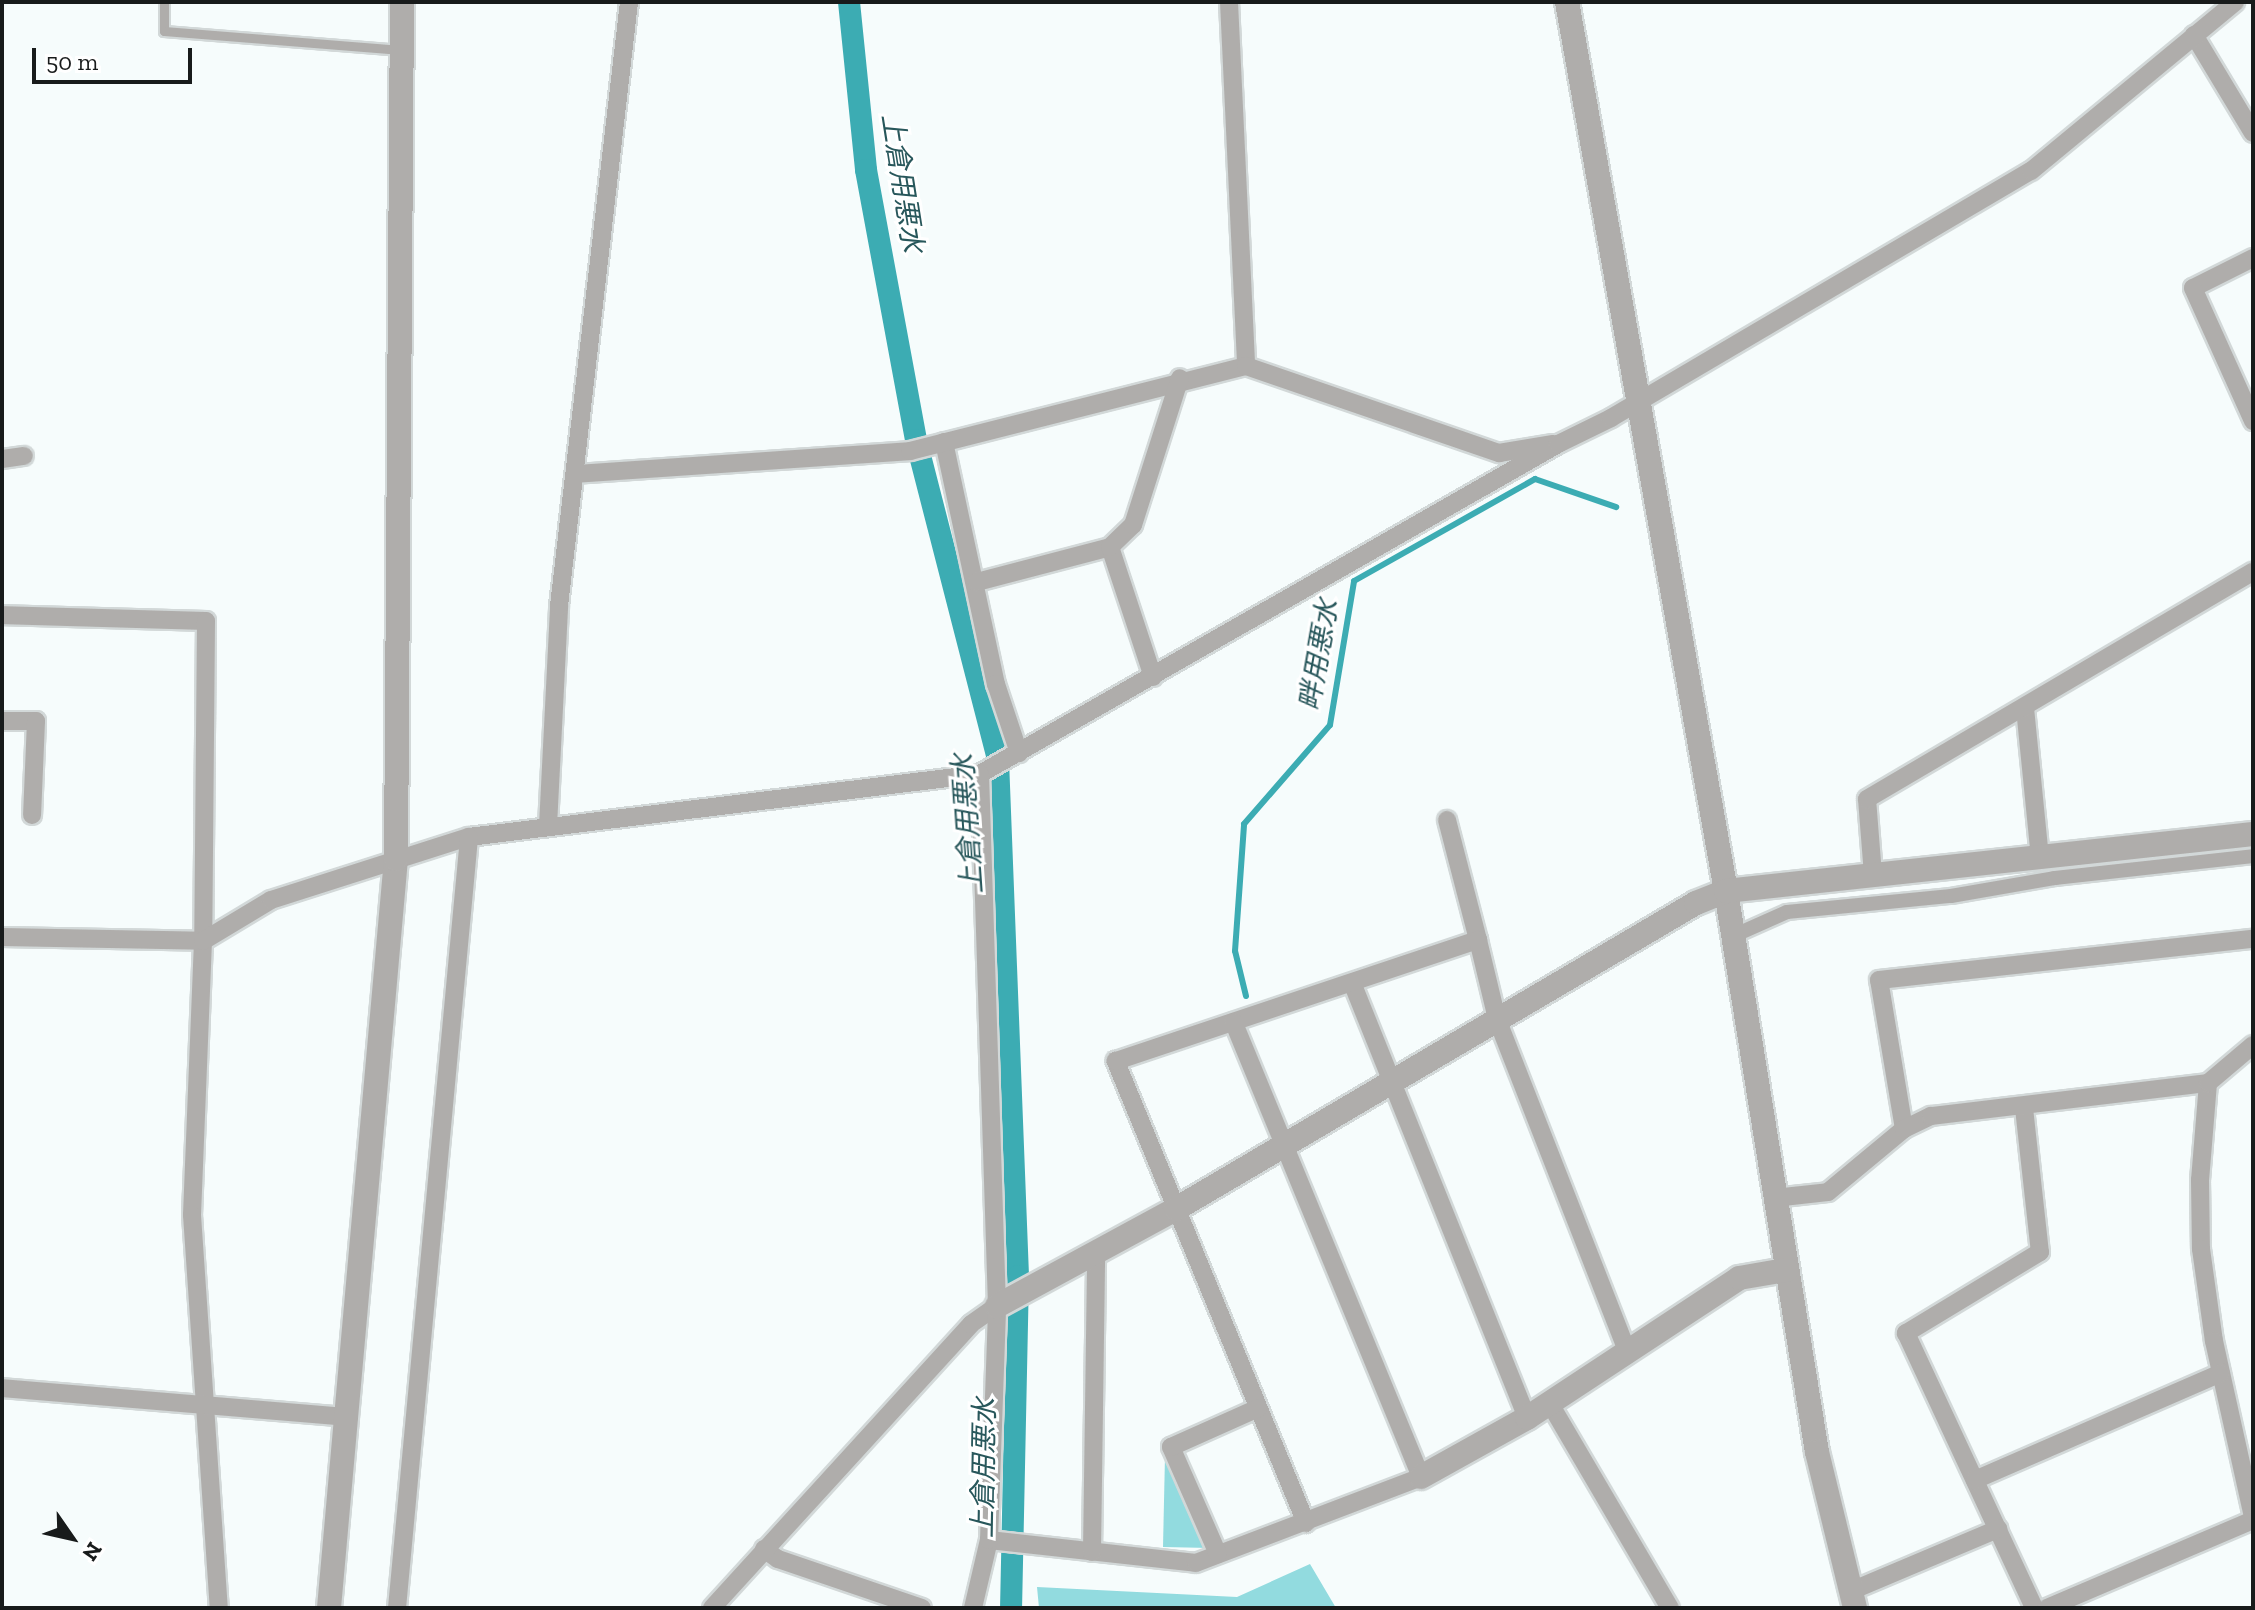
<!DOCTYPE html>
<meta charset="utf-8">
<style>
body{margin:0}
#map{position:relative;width:2255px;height:1610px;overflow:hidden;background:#f6fcfc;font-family:"Zilla Slab","Noto Sans JP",serif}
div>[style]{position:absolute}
.green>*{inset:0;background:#92dbdf}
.stream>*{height:6px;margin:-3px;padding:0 3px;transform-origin:3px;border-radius:3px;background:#3cacb3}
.canal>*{height:22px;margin:-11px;padding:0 11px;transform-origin:11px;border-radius:11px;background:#3cacb3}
.roads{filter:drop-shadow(2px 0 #d2d8d8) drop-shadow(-2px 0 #d2d8d8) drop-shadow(0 2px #d2d8d8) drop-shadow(0 -2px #d2d8d8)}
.service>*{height:9px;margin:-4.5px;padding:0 4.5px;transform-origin:4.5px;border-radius:4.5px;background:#afadab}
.pedestrian>*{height:14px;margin:-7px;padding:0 7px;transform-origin:7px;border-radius:7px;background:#afadab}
.minor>*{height:18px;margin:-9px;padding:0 9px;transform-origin:9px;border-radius:9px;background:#afadab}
.tertiary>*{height:24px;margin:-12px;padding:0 12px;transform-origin:12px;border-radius:12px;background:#afadab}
span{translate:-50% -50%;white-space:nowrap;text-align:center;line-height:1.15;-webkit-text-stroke:6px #fff;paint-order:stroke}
.water-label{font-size:28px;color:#28575b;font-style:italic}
.frame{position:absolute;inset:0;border:4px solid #181b1b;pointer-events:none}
.north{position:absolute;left:32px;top:1498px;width:80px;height:80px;-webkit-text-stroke:6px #fff;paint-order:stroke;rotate:124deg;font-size:22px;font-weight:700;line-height:32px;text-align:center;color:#181b1b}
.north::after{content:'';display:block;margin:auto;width:28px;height:36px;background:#181b1b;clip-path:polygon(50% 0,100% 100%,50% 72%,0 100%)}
.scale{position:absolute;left:32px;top:48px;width:160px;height:36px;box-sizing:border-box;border:4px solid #181b1b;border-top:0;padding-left:10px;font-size:24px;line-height:28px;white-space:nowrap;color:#181b1b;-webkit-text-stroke:6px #fff;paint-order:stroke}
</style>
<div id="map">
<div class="green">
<div style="clip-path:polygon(1165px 1456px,1210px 1548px,1163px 1547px)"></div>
<div style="clip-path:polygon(1310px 1564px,1336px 1608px,1039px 1608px,1037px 1587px,1237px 1597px)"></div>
</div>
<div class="stream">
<div style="left:1246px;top:996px;width:46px;rotate:-103.7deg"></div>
<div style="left:1235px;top:951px;width:127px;rotate:-85.9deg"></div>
<div style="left:1244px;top:824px;width:131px;rotate:-49deg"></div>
<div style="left:1330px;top:725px;width:146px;rotate:-80.5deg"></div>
<div style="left:1354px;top:581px;width:208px;rotate:-29.4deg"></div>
<div style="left:1535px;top:479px;width:86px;rotate:19.1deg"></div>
</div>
<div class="canal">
<div style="left:849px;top:2px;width:169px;rotate:84.2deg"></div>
<div style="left:866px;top:170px;width:275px;rotate:79.5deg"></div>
<div style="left:916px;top:440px;width:330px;rotate:75.6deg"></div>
<div style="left:998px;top:760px;width:516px;rotate:87.78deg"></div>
<div style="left:1018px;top:1276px;width:332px;rotate:91.2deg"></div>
</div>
<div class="roads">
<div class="service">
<div style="left:164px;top:2px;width:29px;rotate:90deg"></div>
<div style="left:164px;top:31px;width:238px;rotate:4.6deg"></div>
</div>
<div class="pedestrian">
<div style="left:1733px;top:936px;width:59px;rotate:-24deg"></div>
<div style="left:1787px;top:912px;width:165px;rotate:-5.6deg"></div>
<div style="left:1951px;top:896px;width:106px;rotate:-9.8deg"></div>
<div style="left:2055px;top:878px;width:199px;rotate:-6.3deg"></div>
</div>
<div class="minor">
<div style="left:1229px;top:2px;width:364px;rotate:87.3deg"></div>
<div style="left:2194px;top:35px;width:114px;rotate:59deg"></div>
<div style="left:2253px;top:258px;width:67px;rotate:153.4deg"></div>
<div style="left:2193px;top:288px;width:146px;rotate:65.7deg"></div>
<div style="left:944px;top:442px;width:248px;rotate:77.9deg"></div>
<div style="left:996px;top:684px;width:73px;rotate:71.6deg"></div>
<div style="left:2px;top:459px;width:22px;rotate:-8deg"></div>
<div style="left:575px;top:474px;width:336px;rotate:-3.9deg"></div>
<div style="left:910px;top:451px;width:347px;rotate:-14.2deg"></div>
<div style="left:1246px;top:366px;width:268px;rotate:19deg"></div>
<div style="left:1499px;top:453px;width:55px;rotate:-9.5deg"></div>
<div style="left:977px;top:582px;width:138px;rotate:-14.7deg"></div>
<div style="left:2px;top:615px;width:204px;rotate:1.7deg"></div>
<div style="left:206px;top:621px;width:320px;rotate:90.5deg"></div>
<div style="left:203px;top:941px;width:274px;rotate:92.3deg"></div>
<div style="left:192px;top:1215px;width:394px;rotate:86.1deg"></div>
<div style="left:1153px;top:677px;width:137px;rotate:-108.3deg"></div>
<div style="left:1110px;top:547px;width:32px;rotate:-44deg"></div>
<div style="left:1133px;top:525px;width:154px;rotate:-72.3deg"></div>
<div style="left:2025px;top:708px;width:152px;rotate:84.3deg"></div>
<div style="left:2px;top:721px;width:34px"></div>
<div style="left:36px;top:721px;width:94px;rotate:92.4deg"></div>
<div style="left:1447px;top:820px;width:124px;rotate:75.5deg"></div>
<div style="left:548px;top:826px;width:220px;rotate:-87.1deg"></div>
<div style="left:559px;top:606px;width:608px;rotate:-83.39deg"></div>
<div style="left:1873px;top:875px;width:76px;rotate:-94.5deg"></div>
<div style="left:1867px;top:799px;width:448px;rotate:-30.5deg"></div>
<div style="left:2px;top:937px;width:201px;rotate:1.1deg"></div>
<div style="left:203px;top:941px;width:79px;rotate:-31.1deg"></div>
<div style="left:271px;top:900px;width:208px;rotate:-17.7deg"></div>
<div style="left:469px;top:837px;width:515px;rotate:-7.03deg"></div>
<div style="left:980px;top:774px;width:666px;rotate:-29.72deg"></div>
<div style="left:1558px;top:444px;width:59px;rotate:-26.1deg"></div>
<div style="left:1611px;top:418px;width:487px;rotate:-30.5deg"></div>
<div style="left:2031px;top:171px;width:265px;rotate:-39.6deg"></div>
<div style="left:1353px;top:985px;width:467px;rotate:68.1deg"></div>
<div style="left:2208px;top:1083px;width:97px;rotate:94.7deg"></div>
<div style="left:2200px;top:1180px;width:69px;rotate:89.2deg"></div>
<div style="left:2201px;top:1249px;width:93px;rotate:82deg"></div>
<div style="left:2214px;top:1341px;width:180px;rotate:77.5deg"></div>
<div style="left:2024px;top:1108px;width:145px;rotate:83.7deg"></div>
<div style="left:2040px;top:1252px;width:157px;rotate:148.8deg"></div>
<div style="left:1906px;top:1333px;width:303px;rotate:65deg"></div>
<div style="left:1904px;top:1129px;width:151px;rotate:-99.5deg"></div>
<div style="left:1879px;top:980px;width:376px;rotate:-6.3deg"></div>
<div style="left:1774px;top:1198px;width:54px;rotate:-6.3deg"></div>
<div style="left:1828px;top:1192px;width:99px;rotate:-39.7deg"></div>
<div style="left:1904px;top:1129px;width:30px;rotate:-26deg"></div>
<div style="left:1931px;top:1116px;width:279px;rotate:-6.8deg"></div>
<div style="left:2208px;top:1083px;width:59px;rotate:-40.2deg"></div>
<div style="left:2px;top:1388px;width:348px;rotate:4.8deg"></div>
<div style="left:1549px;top:1402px;width:239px;rotate:59.6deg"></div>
<div style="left:1975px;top:1480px;width:268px;rotate:-23.5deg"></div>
<div style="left:1306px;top:1523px;width:500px;rotate:-112.4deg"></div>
<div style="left:1116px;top:1061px;width:382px;rotate:-18.5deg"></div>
<div style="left:1478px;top:940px;width:81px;rotate:76.5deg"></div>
<div style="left:1497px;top:1019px;width:354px;rotate:68.6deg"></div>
<div style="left:989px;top:1540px;width:208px;rotate:6.3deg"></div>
<div style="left:1196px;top:1563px;width:241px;rotate:-20.9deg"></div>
<div style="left:1421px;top:1477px;width:492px;rotate:-112.4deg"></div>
<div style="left:764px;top:1549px;width:17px;rotate:36deg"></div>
<div style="left:778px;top:1559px;width:152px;rotate:18.8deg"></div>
<div style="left:1092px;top:1552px;width:297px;rotate:-89.2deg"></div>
<div style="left:1218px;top:1554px;width:117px;rotate:-113.7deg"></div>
<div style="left:1171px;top:1447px;width:95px;rotate:-24.1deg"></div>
<div style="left:1851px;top:1591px;width:160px;rotate:-22.9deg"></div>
<div style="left:397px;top:1608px;width:774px;rotate:-84.66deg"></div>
<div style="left:712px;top:1608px;width:384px;rotate:-47.6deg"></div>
<div style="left:971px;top:1324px;width:32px;rotate:-35deg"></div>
<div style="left:973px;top:1608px;width:70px;rotate:-76.8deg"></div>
<div style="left:989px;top:1540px;width:234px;rotate:-88deg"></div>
<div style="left:997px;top:1306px;width:532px;rotate:-91.83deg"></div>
<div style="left:2047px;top:1608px;width:224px;rotate:-23.1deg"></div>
</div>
<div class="tertiary">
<div style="left:1567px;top:2px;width:903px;rotate:79.86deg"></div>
<div style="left:1726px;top:891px;width:568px;rotate:80.79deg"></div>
<div style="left:1817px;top:1452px;width:161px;rotate:76.3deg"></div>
<div style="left:997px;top:1306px;width:204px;rotate:-28.5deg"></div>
<div style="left:1176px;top:1209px;width:603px;rotate:-30.48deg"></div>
<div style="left:1696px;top:903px;width:32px;rotate:-22deg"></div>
<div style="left:1726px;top:891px;width:530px;rotate:-6.17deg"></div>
<div style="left:1421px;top:1477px;width:121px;rotate:-29.1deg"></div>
<div style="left:1527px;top:1418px;width:254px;rotate:-33.4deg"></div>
<div style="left:1739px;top:1278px;width:48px;rotate:-9.7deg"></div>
<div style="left:329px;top:1608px;width:752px;rotate:-84.89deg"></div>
<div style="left:396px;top:859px;width:857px;rotate:-89.6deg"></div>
</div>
</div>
<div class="water-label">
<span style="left:902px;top:183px;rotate:81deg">上倉用悪水</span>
<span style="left:1319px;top:655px;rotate:-80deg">畔用悪水</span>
<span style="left:968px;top:824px;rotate:-94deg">上倉用悪水</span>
<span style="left:984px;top:1468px;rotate:-89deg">上倉用悪水</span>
</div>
<div class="frame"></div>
<div class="north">N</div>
<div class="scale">50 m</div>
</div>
